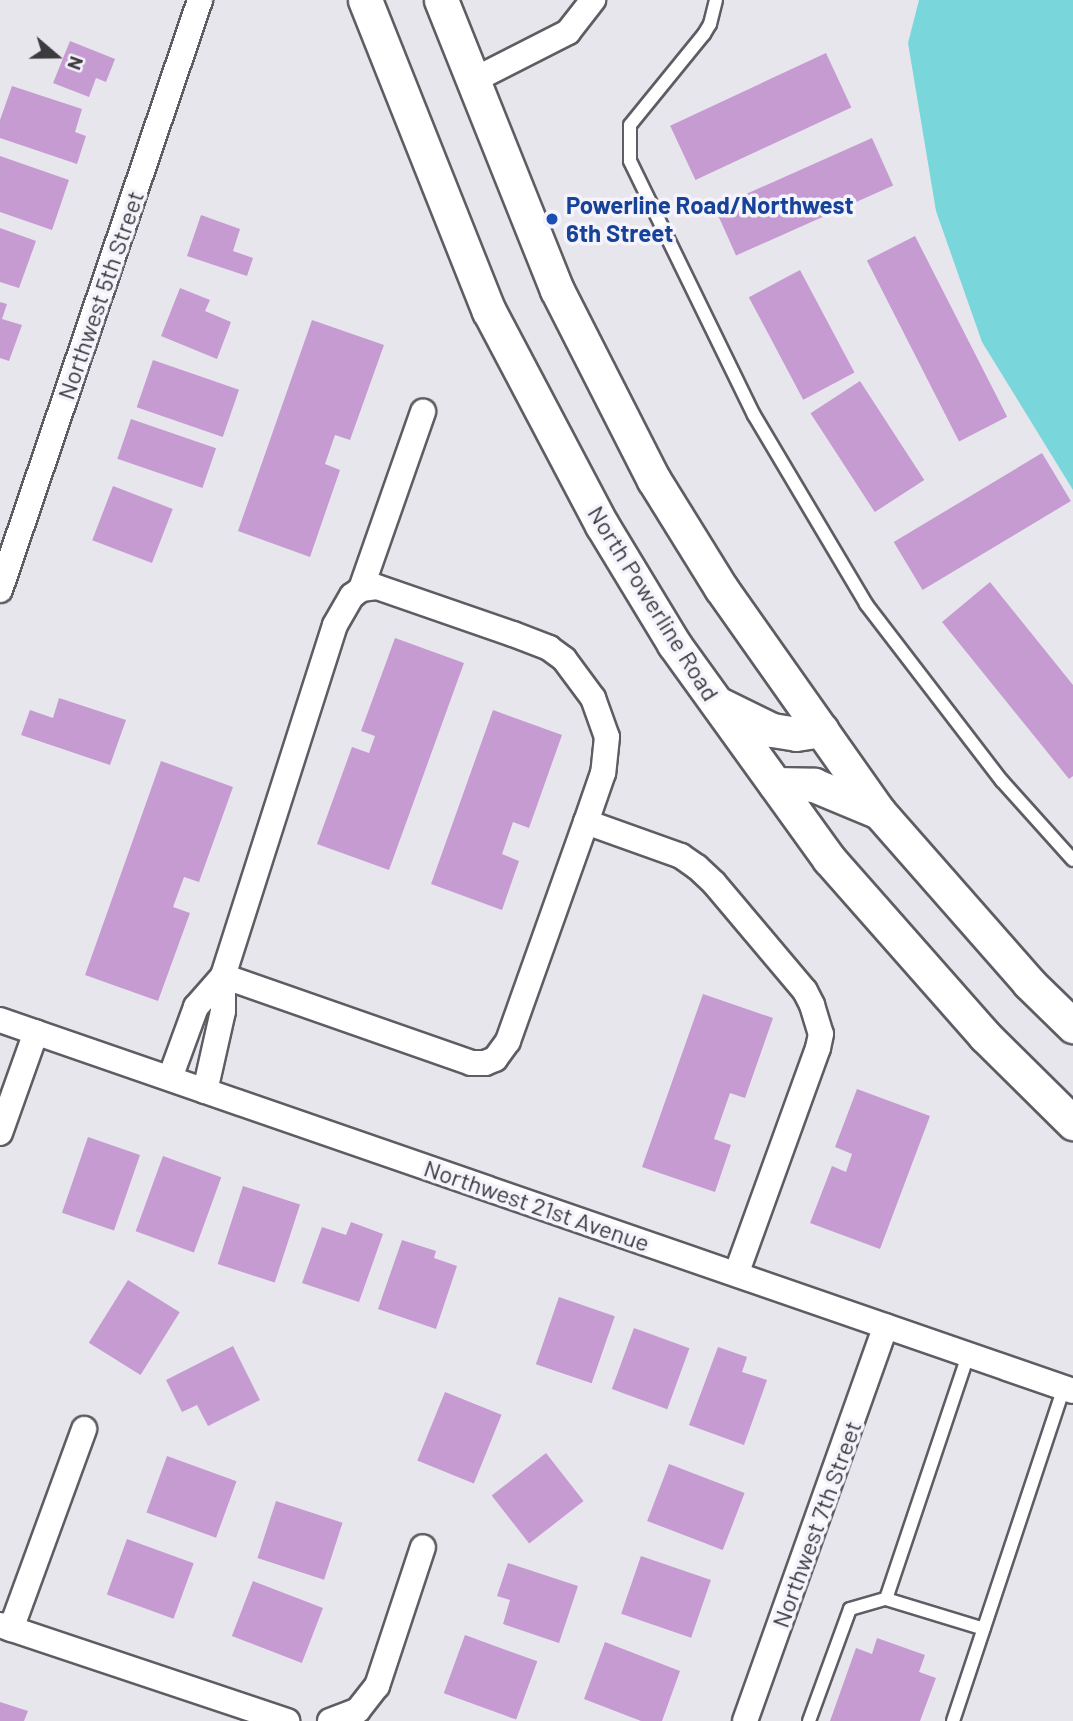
<!DOCTYPE html>
<style>
body{margin:0}
#map{position:relative;width:1073px;height:1721px;overflow:hidden;background:#e8e6ed;font-family:Barlow,sans-serif}
div>[style]{position:absolute}
.water>*{inset:0;background:#79d6db}
.building>*{inset:0;background:#c69bd1;transform-origin:0 0}
.roads{filter:drop-shadow(2px 0 #5f5c63) drop-shadow(-2px 0 #5f5c63) drop-shadow(0 2px #5f5c63) drop-shadow(0 -2px #5f5c63)}
.service>*{height:12px;margin:-6px;padding:0 6px;transform-origin:6px;border-radius:6px;background:#fff}
.minor>*{height:24px;margin:-12px;padding:0 12px;transform-origin:12px;border-radius:12px;background:#fff}
.secondary>*{height:33px;margin:-16.5px;padding:0 16.5px;transform-origin:16.5px;border-radius:16.5px;background:#fff}
.dots>*{width:19px;height:19px;translate:-50% -50%;box-sizing:border-box;border:4px solid #f5f3fb;border-radius:50%}
span{translate:-50% -50%;white-space:nowrap;text-align:center;line-height:1.15;-webkit-text-stroke:7px #f5f3fb;paint-order:stroke}
.transit-label{font-size:24px;color:#164399;font-weight:700}
.left{translate:0 -50%;text-align:left}
.street-label{font-size:24px;color:#3b3b3e}
.north{position:absolute;left:21px;top:21px;width:70px;height:70px;-webkit-text-stroke:5px #f5f3fb;paint-order:stroke;rotate:110deg;font-size:19px;font-weight:700;line-height:28px;text-align:center;color:#3b3b3e}
.north::after{content:'';display:block;margin:auto;width:24px;height:32px;background:#3b3b3e;clip-path:polygon(50% 0,100% 100%,50% 72%,0 100%)}
</style>
<div id="map">
<div class="water">
<div style="clip-path:polygon(919px 0,1073px 0,1073px 490px,982px 342px,936px 211px,908px 43px)"></div>
</div>
<div class="building">
<div style="clip-path:polygon(70px 41px,115px 59px,106px 82px,96px 78px,89px 97px,53px 83px)"></div>
<div style="left:826px;top:53px;width:60px;height:172px;rotate:65deg"></div>
<div style="clip-path:polygon(12px 86px,82px 109px,75px 132px,86px 136px,77px 164px,0 138px,0 120px)"></div>
<div style="left:872px;top:138px;width:52px;height:172px;rotate:66deg"></div>
<div style="clip-path:polygon(0 156px,69px 180px,52px 230px,0 212px)"></div>
<div style="clip-path:polygon(201px 215px,240px 229px,233px 251px,253px 258px,247px 276px,187px 256px)"></div>
<div style="clip-path:polygon(0 228px,36px 241px,19px 288px,0 282px)"></div>
<div style="left:915px;top:236px;width:203px;height:54px;rotate:63deg"></div>
<div style="left:800px;top:270px;width:116px;height:58px;rotate:62deg"></div>
<div style="clip-path:polygon(180px 288px,210px 300px,205px 311px,231px 322px,217px 359px,161px 336px)"></div>
<div style="clip-path:polygon(0 302px,7px 304px,2px 319px,22px 325px,9px 361px,0 358px)"></div>
<div style="clip-path:polygon(312px 320px,384px 345px,350px 440px,335px 435px,325px 464px,340px 470px,310px 557px,238px 531px)"></div>
<div style="left:153px;top:360px;width:91px;height:50px;rotate:19deg"></div>
<div style="left:860px;top:381px;width:118px;height:59px;rotate:57deg"></div>
<div style="left:131px;top:419px;width:90px;height:42px;rotate:19deg"></div>
<div style="left:1042px;top:453px;width:56px;height:173px;rotate:59deg"></div>
<div style="left:113px;top:486px;width:64px;height:58px;rotate:21deg"></div>
<div style="clip-path:polygon(990px 582px,1073px 685px,1073px 776px,1069px 779px,942px 622px)"></div>
<div style="clip-path:polygon(395px 638px,464px 663px,389px 870px,317px 844px,352px 747px,369px 753px,375px 736px,361px 731px)"></div>
<div style="clip-path:polygon(59px 698px,126px 720px,110px 765px,21px 735px,30px 710px,53px 718px)"></div>
<div style="clip-path:polygon(493px 710px,562px 735px,529px 828px,513px 822px,502px 854px,519px 861px,502px 910px,431px 884px)"></div>
<div style="clip-path:polygon(161px 761px,233px 787px,199px 882px,184px 877px,173px 907px,190px 913px,158px 1001px,85px 975px)"></div>
<div style="clip-path:polygon(703px 994px,773px 1018px,745px 1098px,730px 1093px,714px 1139px,731px 1145px,715px 1192px,642px 1167px)"></div>
<div style="clip-path:polygon(857px 1089px,930px 1116px,880px 1249px,810px 1223px,832px 1166px,846px 1172px,852px 1154px,835px 1147px)"></div>
<div style="left:88px;top:1137px;width:55px;height:80px;rotate:19deg"></div>
<div style="left:163px;top:1156px;width:62px;height:80px;rotate:20deg"></div>
<div style="left:243px;top:1186px;width:60px;height:82px;rotate:18deg"></div>
<div style="clip-path:polygon(351px 1222px,383px 1234px,359px 1302px,302px 1283px,322px 1227px,346px 1235px)"></div>
<div style="clip-path:polygon(402px 1240px,436px 1251px,434px 1258px,457px 1266px,436px 1329px,378px 1309px)"></div>
<div style="left:128px;top:1280px;width:61px;height:74px;rotate:32deg"></div>
<div style="left:559px;top:1297px;width:59px;height:71px;rotate:19deg"></div>
<div style="left:634px;top:1328px;width:59px;height:65px;rotate:20deg"></div>
<div style="clip-path:polygon(233px 1346px,260px 1400px,208px 1426px,197px 1405px,182px 1412px,166px 1380px)"></div>
<div style="clip-path:polygon(718px 1347px,747px 1357px,742px 1372px,767px 1380px,744px 1445px,689px 1425px)"></div>
<div style="left:445px;top:1392px;width:61px;height:74px;rotate:22deg"></div>
<div style="left:546px;top:1453px;width:61px;height:69px;rotate:52deg"></div>
<div style="left:167px;top:1456px;width:74px;height:60px;rotate:20deg"></div>
<div style="left:669px;top:1464px;width:81px;height:61px;rotate:21deg"></div>
<div style="left:276px;top:1501px;width:70px;height:60px;rotate:18deg"></div>
<div style="left:127px;top:1539px;width:71px;height:59px;rotate:20deg"></div>
<div style="left:641px;top:1556px;width:74px;height:61px;rotate:19deg"></div>
<div style="clip-path:polygon(508px 1563px,578px 1586px,559px 1643px,503px 1624px,510px 1600px,497px 1596px)"></div>
<div style="left:253px;top:1581px;width:75px;height:59px;rotate:21deg"></div>
<div style="left:465px;top:1635px;width:77px;height:62px;rotate:20deg"></div>
<div style="clip-path:polygon(877px 1638px,925px 1655px,919px 1672px,936px 1678px,920px 1721px,830px 1721px,856px 1648px,872px 1654px)"></div>
<div style="clip-path:polygon(605px 1642px,680px 1671px,662px 1721px,641px 1721px,584px 1699px)"></div>
<div style="clip-path:polygon(0 1702px,28px 1711px,24px 1721px,0 1721px)"></div>
</div>
<div class="roads">
<div class="service">
<div style="left:716px;top:0;width:25px;rotate:104deg"></div>
<div style="left:710px;top:24px;width:12px;rotate:121deg"></div>
<div style="left:704px;top:34px;width:117px;rotate:129.1deg"></div>
<div style="left:630px;top:125px;width:36px;rotate:90deg"></div>
<div style="left:630px;top:161px;width:283px;rotate:64deg"></div>
<div style="left:754px;top:415px;width:220px;rotate:59.3deg"></div>
<div style="left:866px;top:604px;width:223px;rotate:52.5deg"></div>
<div style="left:1002px;top:781px;width:106px;rotate:48.1deg"></div>
<div style="left:886px;top:1599px;width:102px;rotate:17deg"></div>
<div style="left:809px;top:1721px;width:119px;rotate:-69.9deg"></div>
<div style="left:850px;top:1609px;width:37px;rotate:-16deg"></div>
<div style="left:886px;top:1599px;width:257px;rotate:-71.4deg"></div>
<div style="left:953px;top:1721px;width:351px;rotate:-71.6deg"></div>
</div>
<div class="minor">
<div style="left:472px;top:81px;width:108px;rotate:-27deg"></div>
<div style="left:568px;top:32px;width:41px;rotate:-52deg"></div>
<div style="left:361px;top:589px;width:188px;rotate:-70.7deg"></div>
<div style="left:0;top:590px;width:623px;rotate:-71.27deg"></div>
<div style="left:223px;top:976px;width:263px;rotate:19.3deg"></div>
<div style="left:471px;top:1063px;width:14px"></div>
<div style="left:485px;top:1063px;width:11px;rotate:-22deg"></div>
<div style="left:495px;top:1059px;width:22px;rotate:-54deg"></div>
<div style="left:508px;top:1041px;width:232px;rotate:-70.4deg"></div>
<div style="left:0;top:1020px;width:1135px;rotate:19.07deg"></div>
<div style="left:170px;top:1078px;width:76px;rotate:-69.9deg"></div>
<div style="left:196px;top:1007px;width:41px;rotate:-48.9deg"></div>
<div style="left:205px;top:1091px;width:82px;rotate:-77.3deg"></div>
<div style="left:223px;top:1011px;width:35px;rotate:-90deg"></div>
<div style="left:223px;top:976px;width:368px;rotate:-72.3deg"></div>
<div style="left:335px;top:625px;width:34px;rotate:-60deg"></div>
<div style="left:352px;top:596px;width:11px;rotate:-38deg"></div>
<div style="left:361px;top:589px;width:16px;rotate:-7deg"></div>
<div style="left:377px;top:587px;width:144px;rotate:19.1deg"></div>
<div style="left:513px;top:634px;width:39px;rotate:21deg"></div>
<div style="left:549px;top:648px;width:19px;rotate:36deg"></div>
<div style="left:564px;top:659px;width:49px;rotate:53.4deg"></div>
<div style="left:593px;top:698px;width:41px;rotate:70.3deg"></div>
<div style="left:607px;top:737px;width:36px;rotate:96deg"></div>
<div style="left:603px;top:773px;width:52px;rotate:109.1deg"></div>
<div style="left:586px;top:822px;width:101px;rotate:19.7deg"></div>
<div style="left:681px;top:856px;width:19px;rotate:35deg"></div>
<div style="left:697px;top:867px;width:23px;rotate:43deg"></div>
<div style="left:714px;top:883px;width:141px;rotate:49.9deg"></div>
<div style="left:805px;top:991px;width:16px;rotate:63deg"></div>
<div style="left:812px;top:1005px;width:30px;rotate:73deg"></div>
<div style="left:821px;top:1034px;width:14px;rotate:102deg"></div>
<div style="left:818px;top:1048px;width:240px;rotate:109.9deg"></div>
<div style="left:0;top:1133px;width:107px;rotate:-70.4deg"></div>
<div style="left:0;top:1625px;width:303px;rotate:18.5deg"></div>
<div style="left:11px;top:1629px;width:213px;rotate:-69.9deg"></div>
<div style="left:330px;top:1721px;width:30px;rotate:-21deg"></div>
<div style="left:358px;top:1710px;width:31px;rotate:-52deg"></div>
<div style="left:377px;top:1686px;width:146px;rotate:-71.7deg"></div>
<div style="left:745px;top:1721px;width:419px;rotate:-70.4deg"></div>
</div>
<div class="secondary">
<div style="left:365px;top:0;width:335px;rotate:68.3deg"></div>
<div style="left:489px;top:311px;width:242px;rotate:62.2deg"></div>
<div style="left:602px;top:525px;width:139px;rotate:58.8deg"></div>
<div style="left:674px;top:644px;width:265px;rotate:54.2deg"></div>
<div style="left:829px;top:859px;width:236px;rotate:48.6deg"></div>
<div style="left:985px;top:1036px;width:124px;rotate:44.7deg"></div>
<div style="left:441px;top:0;width:312px;rotate:68.2deg"></div>
<div style="left:557px;top:290px;width:213px;rotate:63deg"></div>
<div style="left:654px;top:480px;width:127px;rotate:58.2deg"></div>
<div style="left:721px;top:588px;width:274px;rotate:54.8deg"></div>
<div style="left:879px;top:812px;width:227px;rotate:48.7deg"></div>
<div style="left:1029px;top:983px;width:62px;rotate:44.3deg"></div>
<div style="left:719px;top:704px;width:59px;rotate:26.1deg"></div>
<div style="left:772px;top:730px;width:24px;rotate:9deg"></div>
<div style="left:796px;top:734px;width:26px;rotate:-9deg"></div>
<div style="left:775px;top:784px;width:39px;rotate:1deg"></div>
<div style="left:814px;top:785px;width:70px;rotate:22.6deg"></div>
</div>
</div>
<div class="dots">
<div style="left:552px;top:219px;background:#1a4fb4"></div>
</div>
<div class="transit-label">
<span class="left" style="left:566px;top:219px">Powerline Road/Northwest<br>6th Street</span>
</div>
<div class="street-label">
<span style="left:100px;top:295px;rotate:-71deg">Northwest 5th Street</span>
<span style="left:654px;top:603px;rotate:58deg">North Powerline Road</span>
<span style="left:537px;top:1205px;rotate:19deg">Northwest 21st Avenue</span>
<span style="left:816px;top:1524px;rotate:-70deg">Northwest 7th Street</span>
</div>
<div class="north">N</div>
</div>
